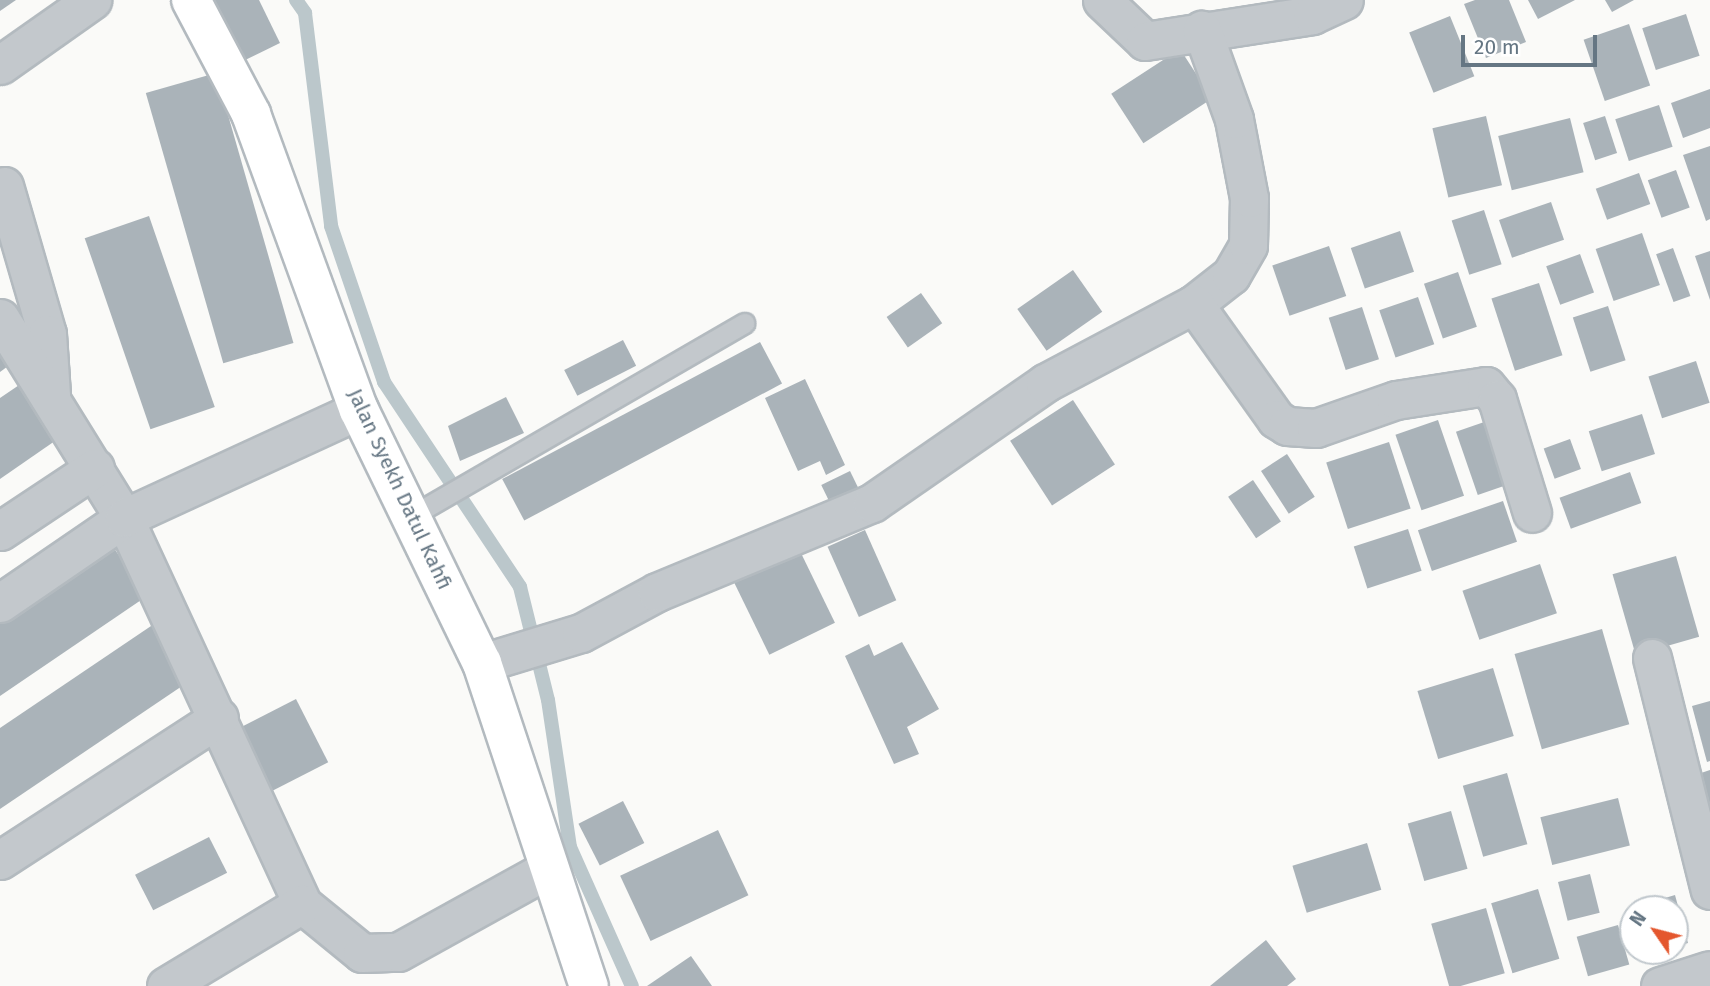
<!DOCTYPE html>
<style>
body{margin:0}
#map{position:relative;width:1710px;height:986px;overflow:hidden;background:#fafaf8;font-family:"Fira Sans",sans-serif}
div>[style]{position:absolute}
.stream>*{height:14px;margin:-7px;padding:0 7px;transform-origin:7px;border-radius:7px;background:#bbc7cb}
.building>*{inset:0;background:#aab3b9;transform-origin:0 0}
.roads{filter:drop-shadow(2px 0 #b3babf) drop-shadow(-2px 0 #b3babf) drop-shadow(0 2px #b3babf) drop-shadow(0 -2px #b3babf)}
.lane>*{height:19px;margin:-9.5px;padding:0 9.5px;transform-origin:9.5px;border-radius:9.5px;background:#c3c8cc}
.street>*{height:37px;margin:-18.5px;padding:0 18.5px;transform-origin:18.5px;border-radius:18.5px;background:#c3c8cc}
.secondary>*{height:38px;margin:-19px;padding:0 19px;transform-origin:19px;border-radius:19px;background:#fff}
span{translate:-50% -50%;white-space:nowrap;text-align:center;line-height:1.15;-webkit-text-stroke:7px #fff;paint-order:stroke}
.street-label{font-size:21px;color:#657683}
.north{position:absolute;left:1619px;top:895px;width:70px;height:70px;box-sizing:border-box;background:#fff;border:2px solid #c1c8cd;border-radius:50%;rotate:305deg;font-size:19px;font-weight:700;line-height:28px;text-align:center;color:#657683}
.north::after{content:'';display:block;margin:auto;width:24px;height:32px;background:#e4572e;clip-path:polygon(50% 0,100% 100%,50% 72%,0 100%)}
.scale{position:absolute;left:1461px;top:35px;width:136px;height:32px;box-sizing:border-box;border:4px solid #657683;border-top:0;padding-left:9px;font-size:21px;line-height:24px;white-space:nowrap;color:#657683;-webkit-text-stroke:5px #fff;paint-order:stroke}
</style>
<div id="map">
<div class="stream">
<div style="left:296px;top:0;width:16px;rotate:55deg"></div>
<div style="left:305px;top:13px;width:215px;rotate:83deg"></div>
<div style="left:331px;top:226px;width:165px;rotate:71.2deg"></div>
<div style="left:384px;top:382px;width:246px;rotate:56.4deg"></div>
<div style="left:520px;top:587px;width:116px;rotate:76.1deg"></div>
<div style="left:548px;top:700px;width:149px;rotate:81.5deg"></div>
<div style="left:570px;top:847px;width:152px;rotate:66deg"></div>
</div>
<div class="building">
<div style="clip-path:polygon(0 0,16px 0,0 11px)"></div>
<div style="clip-path:polygon(209px 0,259px 0,280px 43px,239px 63px)"></div>
<div style="clip-path:polygon(1475px 0,1509px 0,1526px 42px,1486px 58px,1464px 4px)"></div>
<div style="clip-path:polygon(1528px 0,1575px 0,1538px 19px)"></div>
<div style="clip-path:polygon(1605px 0,1634px 0,1612px 12px)"></div>
<div style="left:1686px;top:14px;width:44px;height:46px;rotate:72deg"></div>
<div style="left:1450px;top:16px;width:65px;height:44px;rotate:68deg"></div>
<div style="left:1629px;top:24px;width:65px;height:48px;rotate:71deg"></div>
<div style="left:1180px;top:49px;width:59px;height:82px;rotate:57deg"></div>
<div style="left:216px;top:73px;width:281px;height:73px;rotate:74deg"></div>
<div style="clip-path:polygon(1710px 89px,1710px 128px,1683px 138px,1671px 103px)"></div>
<div style="left:1659px;top:105px;width:44px;height:46px;rotate:72deg"></div>
<div style="left:1486px;top:116px;width:71px;height:55px;rotate:77deg"></div>
<div style="left:1605px;top:116px;width:39px;height:23px;rotate:72deg"></div>
<div style="left:1570px;top:118px;width:56px;height:74px;rotate:76deg"></div>
<div style="clip-path:polygon(1710px 146px,1710px 219px,1706px 221px,1683px 155px)"></div>
<div style="left:1676px;top:170px;width:40px;height:30px;rotate:70deg"></div>
<div style="left:1639px;top:173px;width:33px;height:46px;rotate:70deg"></div>
<div style="left:1551px;top:202px;width:40px;height:55px;rotate:71deg"></div>
<div style="left:1484px;top:210px;width:57px;height:34px;rotate:72deg"></div>
<div style="left:149px;top:216px;width:202px;height:68px;rotate:71deg"></div>
<div style="left:1400px;top:231px;width:43px;height:52px;rotate:71deg"></div>
<div style="left:1642px;top:233px;width:55px;height:49px;rotate:71deg"></div>
<div style="left:1329px;top:246px;width:53px;height:60px;rotate:71deg"></div>
<div style="left:1673px;top:248px;width:51px;height:18px;rotate:70deg"></div>
<div style="clip-path:polygon(1710px 251px,1710px 300px,1695px 256px)"></div>
<div style="left:1580px;top:254px;width:41px;height:36px;rotate:70deg"></div>
<div style="left:1073px;top:270px;width:51px;height:68px;rotate:55deg"></div>
<div style="left:1458px;top:272px;width:58px;height:36px;rotate:71deg"></div>
<div style="left:1539px;top:283px;width:76px;height:50px;rotate:72deg"></div>
<div style="left:921px;top:293px;width:37px;height:42px;rotate:55deg"></div>
<div style="left:1418px;top:297px;width:50px;height:41px;rotate:71deg"></div>
<div style="left:1608px;top:306px;width:57px;height:37px;rotate:72deg"></div>
<div style="left:1362px;top:307px;width:55px;height:35px;rotate:72deg"></div>
<div style="clip-path:polygon(0 339px,15px 361px,0 372px)"></div>
<div style="left:623px;top:340px;width:29px;height:66px;rotate:63deg"></div>
<div style="left:760px;top:342px;width:47px;height:292px;rotate:62deg"></div>
<div style="left:1696px;top:361px;width:44px;height:50px;rotate:72deg"></div>
<div style="clip-path:polygon(28px 379px,65px 434px,0 479px,0 398px)"></div>
<div style="clip-path:polygon(805px 379px,845px 465px,826px 475px,820px 461px,798px 471px,765px 398px)"></div>
<div style="clip-path:polygon(506px 397px,524px 433px,460px 461px,448px 426px)"></div>
<div style="left:1073px;top:400px;width:77px;height:75px;rotate:57deg"></div>
<div style="left:1642px;top:414px;width:42px;height:56px;rotate:72deg"></div>
<div style="left:1438px;top:420px;width:80px;height:45px;rotate:71deg"></div>
<div style="left:1490px;top:420px;width:67px;height:36px;rotate:71deg"></div>
<div style="left:1570px;top:439px;width:32px;height:28px;rotate:70deg"></div>
<div style="left:1389px;top:442px;width:70px;height:66px;rotate:72deg"></div>
<div style="left:1287px;top:454px;width:51px;height:31px;rotate:57deg"></div>
<div style="left:850px;top:471px;width:30px;height:32px;rotate:64deg"></div>
<div style="left:1630px;top:472px;width:33px;height:75px;rotate:70deg"></div>
<div style="left:1253px;top:480px;width:50px;height:30px;rotate:56deg"></div>
<div style="left:1503px;top:501px;width:43px;height:90px;rotate:71deg"></div>
<div style="left:1408px;top:529px;width:44px;height:57px;rotate:72deg"></div>
<div style="left:865px;top:530px;width:77px;height:41px;rotate:66deg"></div>
<div style="clip-path:polygon(109px 541px,147px 596px,0 696px,0 615px)"></div>
<div style="left:799px;top:549px;width:82px;height:73px;rotate:64deg"></div>
<div style="left:1676px;top:556px;width:84px;height:66px;rotate:74deg"></div>
<div style="left:1540px;top:564px;width:52px;height:82px;rotate:71deg"></div>
<div style="clip-path:polygon(154px 624px,191px 680px,0 809px,0 728px)"></div>
<div style="left:1602px;top:629px;width:99px;height:91px;rotate:74deg"></div>
<div style="clip-path:polygon(902px 642px,939px 709px,907px 727px,919px 754px,894px 764px,845px 656px,869px 644px,874px 656px)"></div>
<div style="left:1493px;top:668px;width:71px;height:79px;rotate:73deg"></div>
<div style="left:296px;top:699px;width:71px;height:73px;rotate:63deg"></div>
<div style="clip-path:polygon(1710px 701px,1710px 761px,1707px 762px,1692px 706px)"></div>
<div style="clip-path:polygon(1710px 770px,1710px 802px,1709px 802px,1701px 773px)"></div>
<div style="left:1507px;top:773px;width:74px;height:46px;rotate:74deg"></div>
<div style="left:1618px;top:798px;width:49px;height:80px;rotate:76deg"></div>
<div style="left:623px;top:801px;width:47px;height:50px;rotate:63deg"></div>
<div style="left:1451px;top:811px;width:60px;height:45px;rotate:74deg"></div>
<div style="left:718px;top:830px;width:72px;height:108px;rotate:65deg"></div>
<div style="left:209px;top:837px;width:40px;height:83px;rotate:63deg"></div>
<div style="left:1367px;top:843px;width:49px;height:78px;rotate:73deg"></div>
<div style="left:1590px;top:874px;width:40px;height:33px;rotate:76deg"></div>
<div style="left:1538px;top:889px;width:73px;height:49px;rotate:73deg"></div>
<div style="clip-path:polygon(1675px 895px,1688px 943px,1675px 947px,1675px 909px,1633px 909px,1632px 925px,1628px 909px)"></div>
<div style="left:1486px;top:908px;width:68px;height:57px;rotate:74deg"></div>
<div style="left:1618px;top:925px;width:41px;height:43px;rotate:74deg"></div>
<div style="clip-path:polygon(1266px 940px,1296px 979px,1287px 986px,1210px 986px)"></div>
<div style="clip-path:polygon(1640px 951px,1657px 951px,1657px 952px,1641px 956px)"></div>
<div style="clip-path:polygon(691px 956px,712px 986px,647px 986px)"></div>
</div>
<div class="roads">
<div class="lane">
<div style="left:413px;top:515px;width:383px;rotate:-30.1deg"></div>
</div>
<div class="street">
<div style="left:1102px;top:0;width:59px;rotate:43.6deg"></div>
<div style="left:1145px;top:41px;width:169px;rotate:-8.8deg"></div>
<div style="left:1312px;top:15px;width:35px;rotate:-25deg"></div>
<div style="left:0;top:65px;width:113px;rotate:-35.2deg"></div>
<div style="left:4px;top:186px;width:154px;rotate:73.8deg"></div>
<div style="left:47px;top:334px;width:61px;rotate:86.2deg"></div>
<div style="left:1194px;top:304px;width:47px;rotate:-38.1deg"></div>
<div style="left:1231px;top:275px;width:34px;rotate:-60deg"></div>
<div style="left:1248px;top:245px;width:47px;rotate:-88.8deg"></div>
<div style="left:1249px;top:198px;width:80px;rotate:-100.8deg"></div>
<div style="left:1234px;top:119px;width:95px;rotate:-109.8deg"></div>
<div style="left:0;top:318px;width:235px;rotate:58.2deg"></div>
<div style="left:124px;top:518px;width:425px;rotate:65.2deg"></div>
<div style="left:302px;top:904px;width:77px;rotate:39.2deg"></div>
<div style="left:362px;top:953px;width:36px;rotate:-2deg"></div>
<div style="left:398px;top:952px;width:169px;rotate:-29deg"></div>
<div style="left:0;top:531px;width:114px;rotate:-33.6deg"></div>
<div style="left:0;top:603px;width:150px;rotate:-34.4deg"></div>
<div style="left:124px;top:518px;width:259px;rotate:-24.7deg"></div>
<div style="left:1652px;top:658px;width:239px;rotate:76deg"></div>
<div style="left:482px;top:663px;width:103px;rotate:-16.9deg"></div>
<div style="left:581px;top:633px;width:86px;rotate:-28.3deg"></div>
<div style="left:657px;top:592px;width:233px;rotate:-22.5deg"></div>
<div style="left:872px;top:503px;width:211px;rotate:-34.7deg"></div>
<div style="left:1045px;top:383px;width:169px;rotate:-27.9deg"></div>
<div style="left:1194px;top:304px;width:141px;rotate:54.5deg"></div>
<div style="left:1276px;top:419px;width:13px;rotate:32deg"></div>
<div style="left:1287px;top:426px;width:29px;rotate:4deg"></div>
<div style="left:1316px;top:428px;width:85px;rotate:-19.3deg"></div>
<div style="left:1396px;top:400px;width:91px;rotate:-8.8deg"></div>
<div style="left:1486px;top:386px;width:17px;rotate:50deg"></div>
<div style="left:1497px;top:399px;width:119px;rotate:72.9deg"></div>
<div style="left:0;top:860px;width:261px;rotate:-33deg"></div>
<div style="left:166px;top:986px;width:159px;rotate:-31.1deg"></div>
<div style="left:1660px;top:986px;width:52px;rotate:-17.7deg"></div>
</div>
<div class="secondary">
<div style="left:191px;top:0;width:129px;rotate:62.2deg"></div>
<div style="left:251px;top:114px;width:315px;rotate:70deg"></div>
<div style="left:359px;top:410px;width:281px;rotate:64.1deg"></div>
<div style="left:482px;top:663px;width:340px;rotate:71.7deg"></div>
</div>
</div>
<div class="street-label">
<span style="left:400px;top:489px;rotate:65deg">Jalan Syekh Datul Kahfi</span>
</div>
<div class="north">N</div>
<div class="scale">20 m</div>
</div>
